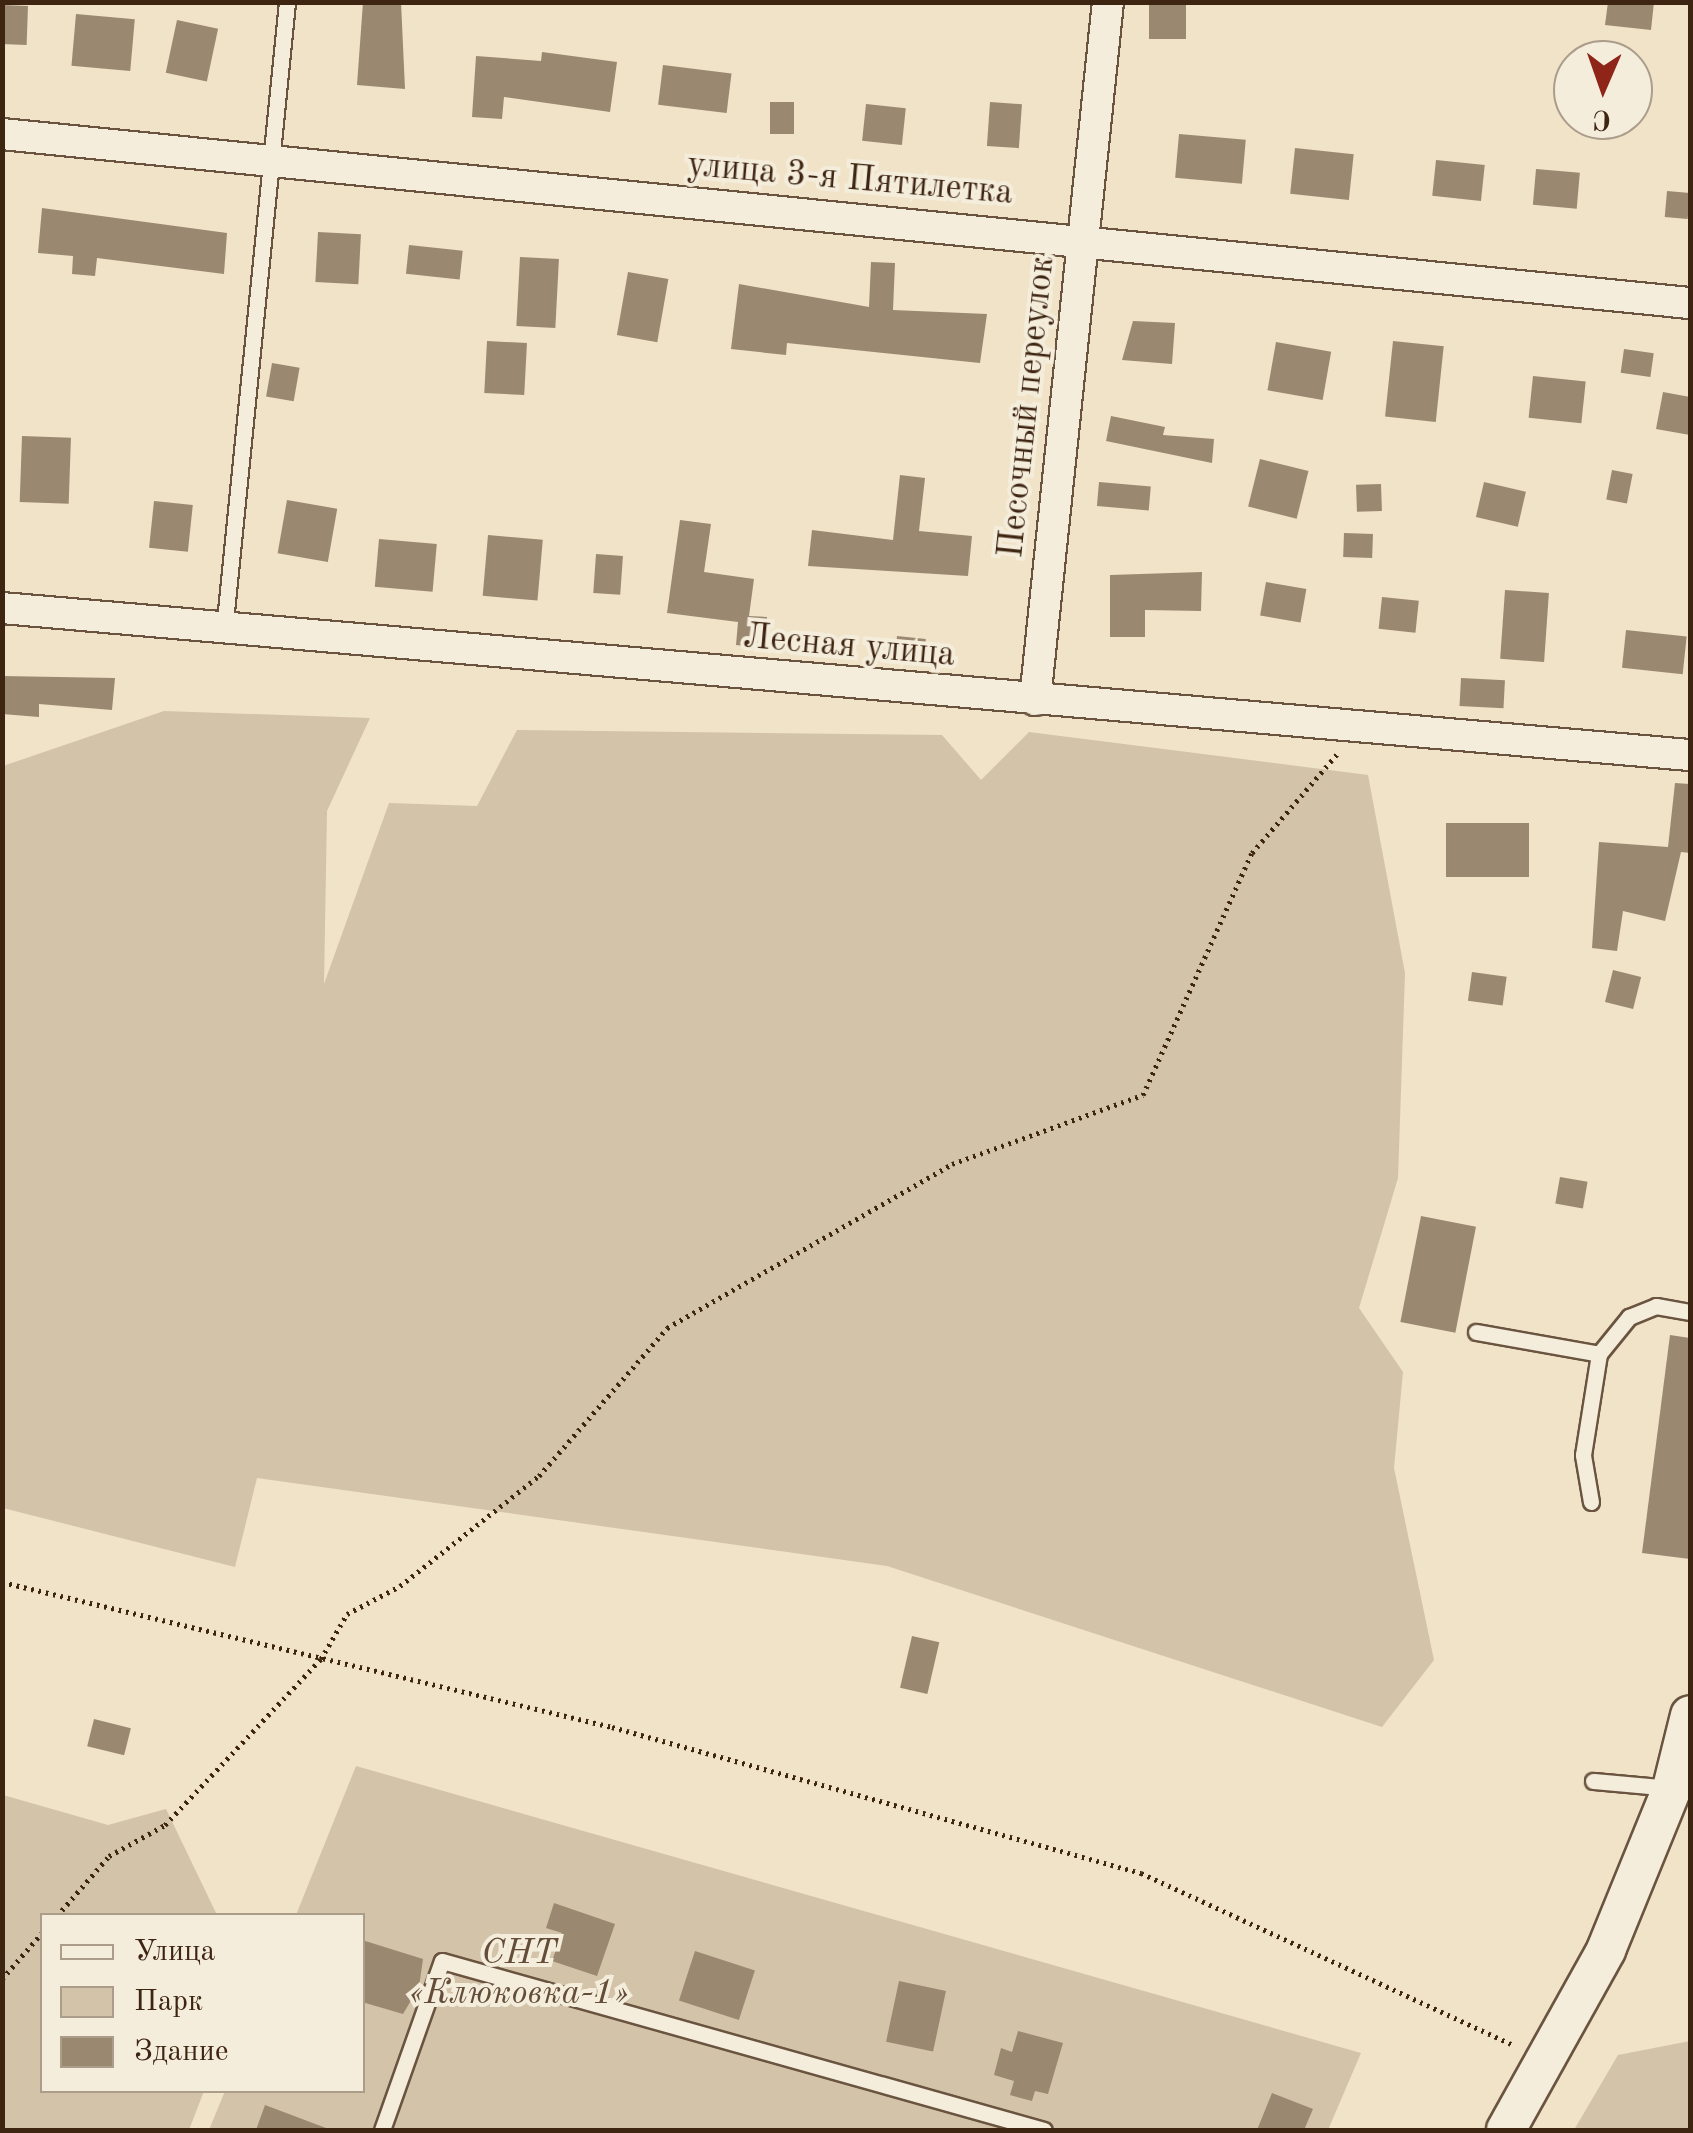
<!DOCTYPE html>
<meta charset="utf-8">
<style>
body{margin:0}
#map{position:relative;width:1693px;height:2133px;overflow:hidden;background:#f0e3c8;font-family:"Old Standard TT",serif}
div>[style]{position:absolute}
.green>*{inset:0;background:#d2c3a9}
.building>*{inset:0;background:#9b8871;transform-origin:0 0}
.path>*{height:5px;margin-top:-2.5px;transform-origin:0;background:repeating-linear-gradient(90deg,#3e2512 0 2.5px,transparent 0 7.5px)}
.roads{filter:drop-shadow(2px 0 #6a5440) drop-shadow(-2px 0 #6a5440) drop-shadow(0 2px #6a5440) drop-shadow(0 -2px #6a5440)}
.service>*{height:15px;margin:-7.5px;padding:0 7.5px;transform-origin:7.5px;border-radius:7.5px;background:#f5eddb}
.minor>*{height:30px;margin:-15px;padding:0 15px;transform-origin:15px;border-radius:15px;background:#f5eddb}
.tertiary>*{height:38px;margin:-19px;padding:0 19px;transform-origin:19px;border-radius:19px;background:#f5eddb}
span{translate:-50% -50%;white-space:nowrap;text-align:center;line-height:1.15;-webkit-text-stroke:8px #f5eddb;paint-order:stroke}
.street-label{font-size:35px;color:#3e2512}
.park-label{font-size:35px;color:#634c38;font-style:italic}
.frame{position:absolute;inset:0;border:5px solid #3e2512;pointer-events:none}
.legend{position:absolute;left:40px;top:1913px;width:325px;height:180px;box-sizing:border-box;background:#f5eddb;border:2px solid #ac9d8b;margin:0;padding:12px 18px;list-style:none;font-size:30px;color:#3e2512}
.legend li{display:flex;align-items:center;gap:20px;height:50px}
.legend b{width:50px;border:2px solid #ac9d8b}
.north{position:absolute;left:1553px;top:40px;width:100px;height:100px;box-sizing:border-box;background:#f5eddb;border:2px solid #ac9d8b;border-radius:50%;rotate:182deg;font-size:28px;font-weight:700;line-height:40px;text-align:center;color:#3e2512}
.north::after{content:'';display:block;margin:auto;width:35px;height:45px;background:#8f2418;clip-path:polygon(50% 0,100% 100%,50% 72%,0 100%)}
</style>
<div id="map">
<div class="green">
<div style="clip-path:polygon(164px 711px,370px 718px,327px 811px,324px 984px,389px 803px,477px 806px,517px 730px,942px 735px,981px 780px,1029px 732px,1368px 775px,1405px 973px,1398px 1178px,1359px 1308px,1403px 1372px,1394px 1468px,1434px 1660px,1382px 1727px,887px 1566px,257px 1478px,235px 1567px,3px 1508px,3px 766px)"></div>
<div style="clip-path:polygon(356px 1766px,1361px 2053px,1328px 2130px,209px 2130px,225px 2091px,362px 2090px,362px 1916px,296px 1915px)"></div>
<div style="clip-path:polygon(3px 1795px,108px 1825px,166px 1809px,217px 1915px,42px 1916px,42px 2090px,204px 2091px,189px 2130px,3px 2130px)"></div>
<div style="clip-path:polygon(1690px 2041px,1690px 2130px,1574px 2130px,1618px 2055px)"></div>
</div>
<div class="building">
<div style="clip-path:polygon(363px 2px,401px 2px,405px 89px,357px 85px)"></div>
<div style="left:1149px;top:2px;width:37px;height:37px"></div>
<div style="clip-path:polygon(1608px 2px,1654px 2px,1651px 30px,1605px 25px)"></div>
<div style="left:2px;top:5px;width:26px;height:39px;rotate:2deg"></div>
<div style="left:76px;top:14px;width:59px;height:52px;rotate:5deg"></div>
<div style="left:177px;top:20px;width:42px;height:54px;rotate:12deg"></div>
<div style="clip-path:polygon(542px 52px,617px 62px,610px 112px,504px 97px,502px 119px,472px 117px,476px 56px,541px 61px)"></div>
<div style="left:663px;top:65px;width:69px;height:40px;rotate:7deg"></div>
<div style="left:770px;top:102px;width:24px;height:32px"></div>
<div style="left:990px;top:102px;width:32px;height:44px;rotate:4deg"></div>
<div style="left:866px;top:104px;width:40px;height:37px;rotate:6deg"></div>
<div style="left:1179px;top:134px;width:67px;height:44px;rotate:5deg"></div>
<div style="left:1295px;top:148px;width:59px;height:46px;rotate:6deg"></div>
<div style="left:1436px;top:160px;width:49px;height:36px;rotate:6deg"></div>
<div style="left:1536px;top:169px;width:44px;height:36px;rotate:5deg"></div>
<div style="left:1667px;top:191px;width:23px;height:26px;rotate:5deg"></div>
<div style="clip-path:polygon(42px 208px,227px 233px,224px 274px,97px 258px,95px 276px,72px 274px,73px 256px,38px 253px)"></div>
<div style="left:318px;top:232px;width:43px;height:50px;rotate:3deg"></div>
<div style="left:409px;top:245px;width:54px;height:29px;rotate:6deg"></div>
<div style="left:520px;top:257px;width:39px;height:69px;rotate:3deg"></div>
<div style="clip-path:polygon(871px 262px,895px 263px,893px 310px,987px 314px,980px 363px,787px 343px,786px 355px,731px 349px,739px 284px,869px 307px)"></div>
<div style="left:628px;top:272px;width:41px;height:64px;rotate:10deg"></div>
<div style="clip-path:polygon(1133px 321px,1175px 323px,1172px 364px,1122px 360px)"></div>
<div style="left:487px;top:341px;width:40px;height:52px;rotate:3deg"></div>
<div style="left:1393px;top:341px;width:51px;height:76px;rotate:6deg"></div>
<div style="left:1276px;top:342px;width:56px;height:49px;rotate:10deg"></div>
<div style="left:1624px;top:349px;width:30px;height:24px;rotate:8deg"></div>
<div style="left:272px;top:363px;width:28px;height:34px;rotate:10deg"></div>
<div style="left:1533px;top:376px;width:53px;height:42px;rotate:6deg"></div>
<div style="clip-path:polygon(1663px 392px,1690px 397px,1690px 435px,1656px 429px)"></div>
<div style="clip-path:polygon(1111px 416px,1165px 427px,1163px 435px,1214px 439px,1212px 463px,1106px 441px)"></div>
<div style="left:22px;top:436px;width:49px;height:66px;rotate:2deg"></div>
<div style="left:1260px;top:459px;width:50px;height:49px;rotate:14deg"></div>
<div style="left:1612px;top:470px;width:21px;height:30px;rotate:11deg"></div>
<div style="clip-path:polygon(900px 475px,925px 478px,919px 531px,972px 536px,968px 576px,808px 566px,812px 530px,893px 540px)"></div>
<div style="left:1099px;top:482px;width:52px;height:24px;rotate:5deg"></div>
<div style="left:1484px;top:482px;width:43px;height:36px;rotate:13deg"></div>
<div style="left:1381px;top:484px;width:27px;height:25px;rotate:88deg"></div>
<div style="left:287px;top:500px;width:51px;height:54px;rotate:10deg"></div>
<div style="left:154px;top:501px;width:39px;height:47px;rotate:6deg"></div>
<div style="clip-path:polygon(680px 520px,711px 524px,704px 572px,754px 579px,749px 616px,767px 617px,764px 648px,736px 645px,738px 622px,667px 613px)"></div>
<div style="left:1344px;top:533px;width:29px;height:24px;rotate:2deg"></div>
<div style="left:488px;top:535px;width:55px;height:61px;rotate:5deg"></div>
<div style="left:379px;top:539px;width:58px;height:48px;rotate:5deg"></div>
<div style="left:596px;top:554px;width:27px;height:39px;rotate:4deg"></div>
<div style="clip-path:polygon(1202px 572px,1201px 611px,1145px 610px,1145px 637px,1110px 637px,1110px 575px)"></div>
<div style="left:1266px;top:582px;width:41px;height:34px;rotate:10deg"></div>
<div style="left:1505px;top:590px;width:44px;height:69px;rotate:4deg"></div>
<div style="left:1382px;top:597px;width:37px;height:32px;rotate:6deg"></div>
<div style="left:1626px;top:630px;width:61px;height:38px;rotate:6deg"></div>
<div style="left:897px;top:636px;width:29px;height:26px;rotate:6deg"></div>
<div style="clip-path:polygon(2px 676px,115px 678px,112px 710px,39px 704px,39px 717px,2px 714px)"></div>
<div style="left:1461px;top:678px;width:44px;height:28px;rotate:3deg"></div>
<div style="clip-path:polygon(1675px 783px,1690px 784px,1690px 853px,1681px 852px,1665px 921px,1623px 911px,1617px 951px,1592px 948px,1599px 842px,1668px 847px)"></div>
<div style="left:1529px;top:823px;width:54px;height:83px;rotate:90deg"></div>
<div style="left:1613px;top:970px;width:29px;height:33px;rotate:14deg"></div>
<div style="left:1472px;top:972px;width:35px;height:29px;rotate:8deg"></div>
<div style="left:1560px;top:1177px;width:28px;height:27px;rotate:10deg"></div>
<div style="left:1421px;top:1216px;width:56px;height:108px;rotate:11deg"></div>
<div style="clip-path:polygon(1670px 1335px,1690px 1338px,1690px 1559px,1642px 1553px)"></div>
<div style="left:912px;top:1636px;width:28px;height:53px;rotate:13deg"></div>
<div style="left:94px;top:1719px;width:38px;height:28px;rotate:14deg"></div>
<div style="clip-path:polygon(554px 1903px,615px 1924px,597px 1976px,552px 1961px,562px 1933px,546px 1928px)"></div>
<div style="clip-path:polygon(362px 1940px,423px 1959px,419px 1987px,403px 2014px,362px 2002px)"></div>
<div style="left:695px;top:1951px;width:63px;height:52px;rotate:18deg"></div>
<div style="left:899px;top:1981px;width:48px;height:62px;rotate:12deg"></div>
<div style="clip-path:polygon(1018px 2031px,1063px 2043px,1048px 2094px,1035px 2091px,1032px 2101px,1010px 2095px,1014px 2081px,994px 2075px,1001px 2048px,1012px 2052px)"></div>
<div style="clip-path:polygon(1272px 2093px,1313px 2109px,1304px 2130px,1257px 2130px)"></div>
<div style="clip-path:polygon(265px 2105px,326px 2128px,326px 2130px,256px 2130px)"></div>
</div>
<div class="path">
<div style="left:2px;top:1582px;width:627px;rotate:13.37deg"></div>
<div style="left:612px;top:1727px;width:549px;rotate:15.43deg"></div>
<div style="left:1141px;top:1873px;width:412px;rotate:24.8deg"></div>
<div style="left:57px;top:1916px;width:79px;rotate:-49.1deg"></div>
<div style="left:109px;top:1856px;width:64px;rotate:-29deg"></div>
<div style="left:165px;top:1825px;width:228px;rotate:-46.8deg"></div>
<div style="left:321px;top:1659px;width:52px;rotate:-60deg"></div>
<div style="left:347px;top:1614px;width:60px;rotate:-27.8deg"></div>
<div style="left:400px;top:1586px;width:177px;rotate:-38.4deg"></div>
<div style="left:539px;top:1476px;width:196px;rotate:-49.1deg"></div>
<div style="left:667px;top:1328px;width:329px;rotate:-29.9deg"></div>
<div style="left:952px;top:1164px;width:203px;rotate:-19.9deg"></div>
<div style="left:1143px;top:1095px;width:265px;rotate:-65.8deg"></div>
<div style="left:1252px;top:853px;width:132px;rotate:-49.3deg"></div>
<div style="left:2px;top:1979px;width:61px;rotate:-49deg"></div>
</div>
<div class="roads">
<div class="service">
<div style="left:224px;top:631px;width:632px;rotate:-84.28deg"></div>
<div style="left:1476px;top:1332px;width:125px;rotate:10.1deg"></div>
<div style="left:1591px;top:1502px;width:48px;rotate:-99.7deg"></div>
<div style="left:1583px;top:1455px;width:102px;rotate:-81deg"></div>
<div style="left:1599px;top:1354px;width:48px;rotate:-51deg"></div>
<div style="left:1629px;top:1317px;width:29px;rotate:-22deg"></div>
<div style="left:1656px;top:1306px;width:35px;rotate:10deg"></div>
<div style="left:1593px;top:1781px;width:79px;rotate:5.1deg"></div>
<div style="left:382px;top:2130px;width:179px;rotate:-70.5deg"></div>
<div style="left:442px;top:1961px;width:625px;rotate:15.68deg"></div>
</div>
<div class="minor">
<div style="left:2px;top:134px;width:1696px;rotate:5.72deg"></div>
<div style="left:2px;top:608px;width:1694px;rotate:4.98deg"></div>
<div style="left:1035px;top:700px;width:702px;rotate:-84.03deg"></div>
</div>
<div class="tertiary">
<div style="left:1506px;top:2130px;width:206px;rotate:-60.9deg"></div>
<div style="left:1606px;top:1950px;width:175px;rotate:-67.8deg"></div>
<div style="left:1672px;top:1788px;width:75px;rotate:-76.1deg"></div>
</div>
</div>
<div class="street-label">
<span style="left:850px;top:180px;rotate:5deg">улица 3-я Пятилетка</span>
<span style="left:1028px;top:407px;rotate:-84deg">Песочный переулок</span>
<span style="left:849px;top:647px;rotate:5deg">Лесная улица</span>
</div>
<div class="park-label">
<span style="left:519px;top:1974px">СНТ<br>«Клюковка-1»</span>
</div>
<div class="frame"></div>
<ul class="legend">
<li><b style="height:12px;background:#f5eddb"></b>Улица</li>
<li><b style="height:28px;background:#d2c3a9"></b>Парк</li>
<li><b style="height:28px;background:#9b8871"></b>Здание</li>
</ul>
<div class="north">С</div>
</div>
